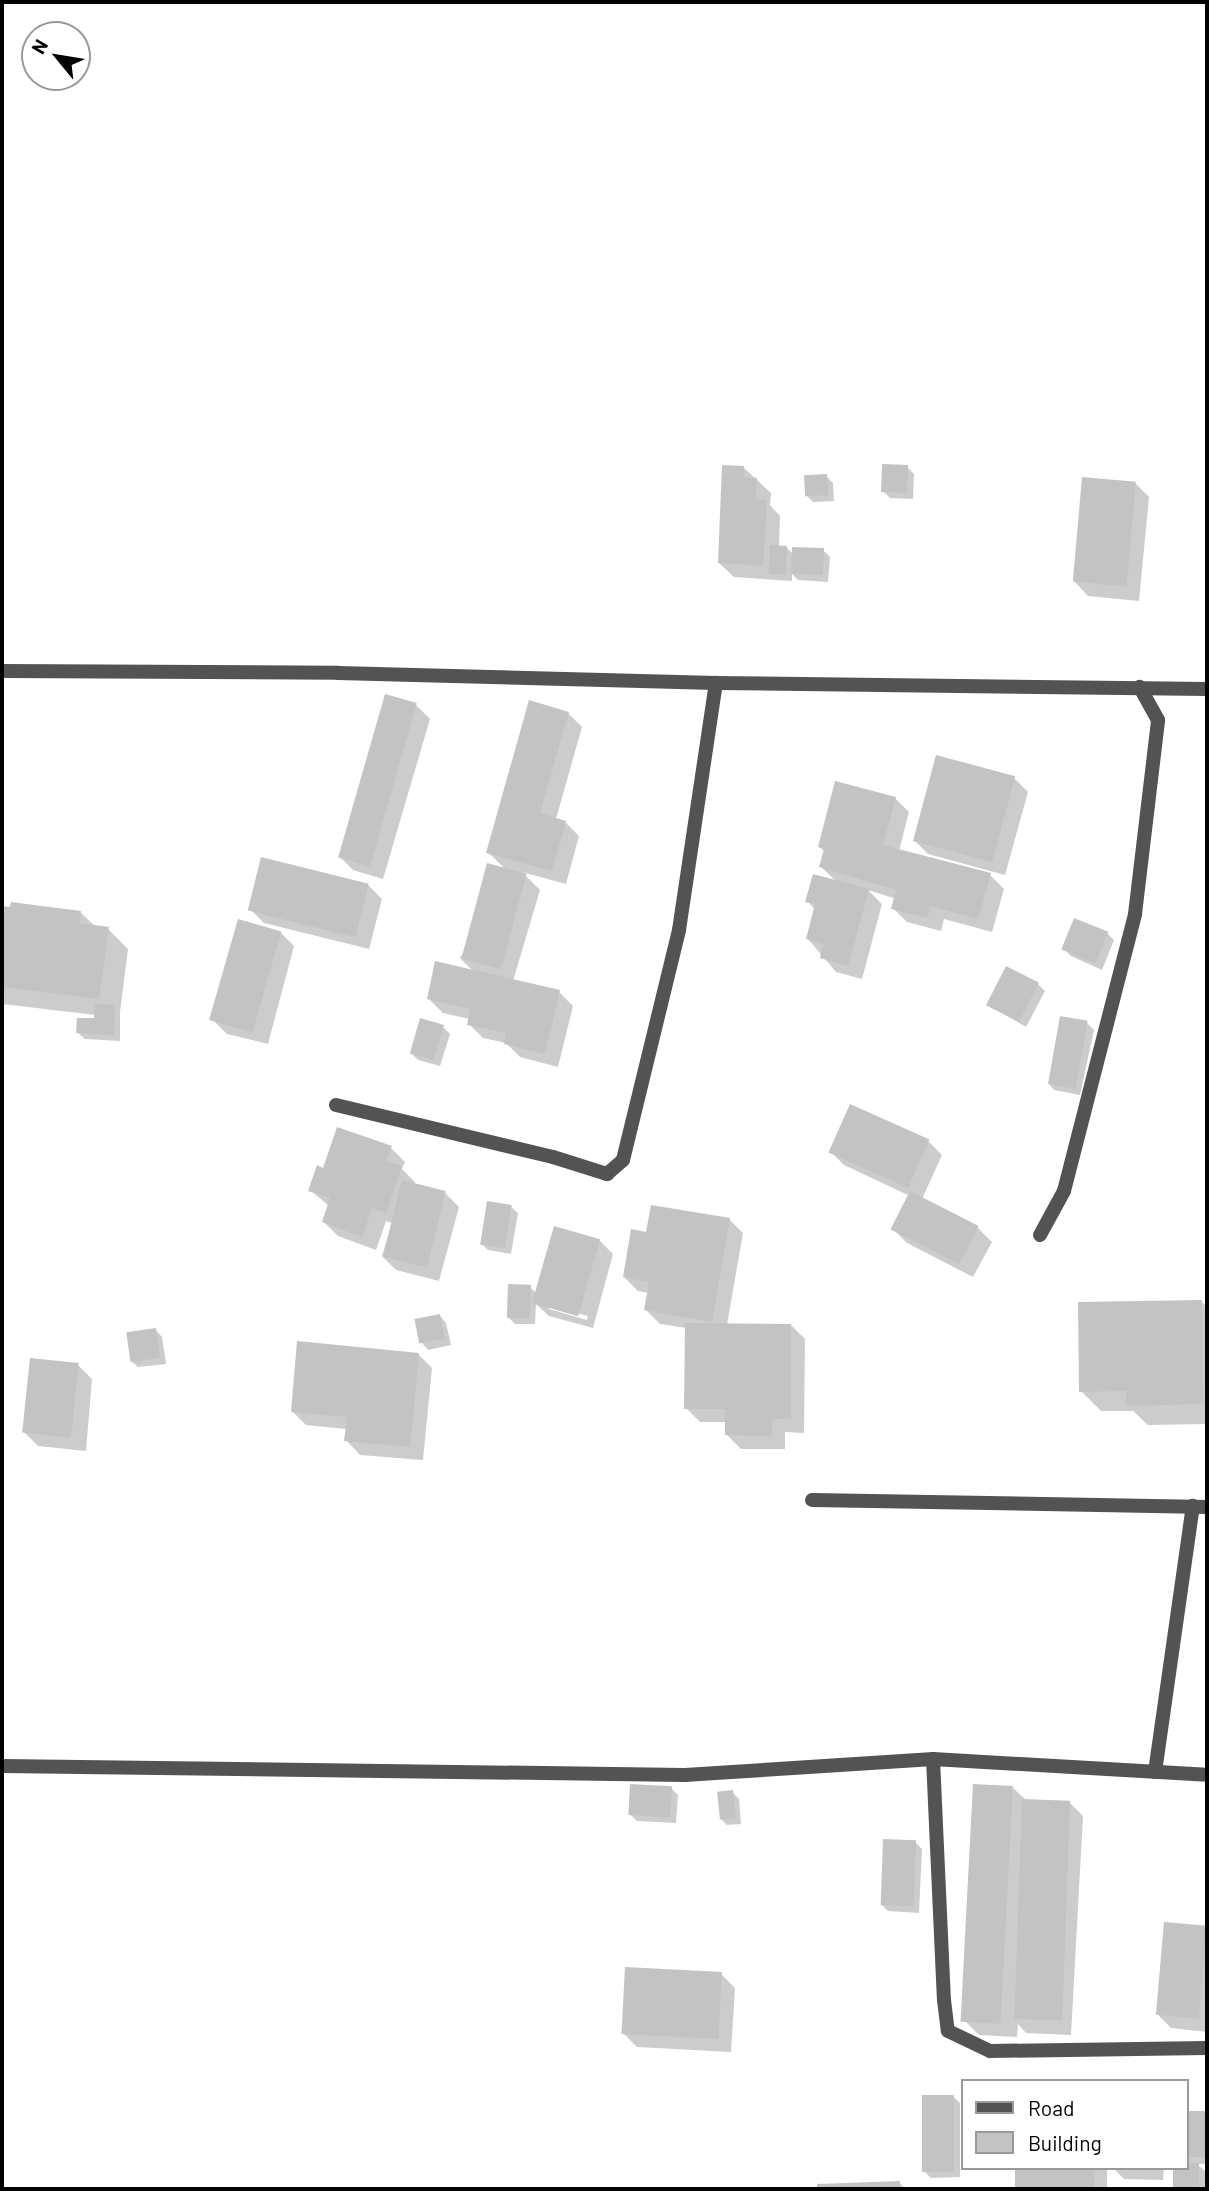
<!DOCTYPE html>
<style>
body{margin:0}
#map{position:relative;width:1209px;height:2191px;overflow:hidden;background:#fff;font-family:Barlow,sans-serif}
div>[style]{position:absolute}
.shadow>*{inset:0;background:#0003;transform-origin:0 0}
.building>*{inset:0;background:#c3c3c3;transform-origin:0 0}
.minor>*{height:14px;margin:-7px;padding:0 7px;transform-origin:7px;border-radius:7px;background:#535353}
span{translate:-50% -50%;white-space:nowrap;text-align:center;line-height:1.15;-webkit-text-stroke:7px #fff;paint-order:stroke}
.frame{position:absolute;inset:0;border:4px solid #000;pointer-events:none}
.legend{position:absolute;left:961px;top:2079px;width:228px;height:91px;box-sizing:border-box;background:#fff;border:2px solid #999;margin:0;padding:9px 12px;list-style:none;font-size:21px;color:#000}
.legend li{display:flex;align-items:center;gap:14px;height:35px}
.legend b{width:35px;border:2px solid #999}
.north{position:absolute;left:21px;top:21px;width:70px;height:70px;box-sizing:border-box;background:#fff;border:2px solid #999;border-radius:50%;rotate:300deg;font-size:19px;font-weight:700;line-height:28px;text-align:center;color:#000}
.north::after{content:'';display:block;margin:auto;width:24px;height:32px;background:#000;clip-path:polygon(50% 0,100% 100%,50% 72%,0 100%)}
</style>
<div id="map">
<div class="shadow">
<div style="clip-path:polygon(907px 467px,914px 474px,913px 499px,890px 498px,883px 491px)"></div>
<div style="clip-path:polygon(744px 468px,771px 493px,770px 505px,780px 516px,779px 548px,787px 548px,793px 554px,823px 550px,830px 557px,828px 582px,798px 580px,792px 574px,792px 581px,734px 577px,719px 563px)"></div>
<div style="clip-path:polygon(826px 476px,833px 483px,834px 501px,813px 502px,806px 495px)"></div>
<div style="clip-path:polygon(1135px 483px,1149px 497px,1139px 601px,1088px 596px,1074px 581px)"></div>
<div style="clip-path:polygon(416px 705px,430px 719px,383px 879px,353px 870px,339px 856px)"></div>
<div style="clip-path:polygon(568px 713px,582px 727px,556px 819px,565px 822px,579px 836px,566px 884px,522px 872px,540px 890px,513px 981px,559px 992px,573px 1006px,558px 1067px,520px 1057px,506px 1043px,483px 1038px,469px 1024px,470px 1019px,443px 1013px,429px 999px,474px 972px,460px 958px,506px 870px,488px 852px)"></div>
<div style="clip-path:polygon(1014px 778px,1028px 792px,1005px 875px,928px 854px,914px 840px)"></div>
<div style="clip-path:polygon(895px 798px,909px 812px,899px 851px,988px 873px,1004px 889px,992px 932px,944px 919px,941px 931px,907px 922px,893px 908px,896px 899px,868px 890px,882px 904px,862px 979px,836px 972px,808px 939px,816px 910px,807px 901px,837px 882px,821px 867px,825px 852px,820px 847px)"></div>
<div style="clip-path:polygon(368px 885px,382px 899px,369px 949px,264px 923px,250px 909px)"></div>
<div style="clip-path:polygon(2px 908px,80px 912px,96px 927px,108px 929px,128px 949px,120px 1012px,120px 1041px,85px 1039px,78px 1033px,95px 1020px,96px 1015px,2px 1004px)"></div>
<div style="clip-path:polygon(280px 932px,294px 946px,268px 1044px,227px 1034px,213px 1020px)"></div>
<div style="clip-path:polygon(1107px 933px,1114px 940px,1102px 970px,1071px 956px,1064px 949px)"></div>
<div style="clip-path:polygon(1038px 984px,1045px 991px,1026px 1027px,987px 1004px)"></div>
<div style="clip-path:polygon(1087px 1023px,1094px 1030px,1080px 1095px,1054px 1090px,1048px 1083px)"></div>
<div style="clip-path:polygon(443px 1027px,450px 1034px,440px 1066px,418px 1060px,411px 1053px)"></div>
<div style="clip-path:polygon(928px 1141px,942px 1155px,922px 1199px,978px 1228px,992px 1242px,973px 1277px,907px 1243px,893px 1229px,910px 1196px,844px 1165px,830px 1151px)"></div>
<div style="clip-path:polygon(391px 1148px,405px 1162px,402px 1169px,415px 1182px,414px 1185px,445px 1193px,459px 1207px,439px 1281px,396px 1270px,382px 1256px,392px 1223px,386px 1221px,376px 1250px,338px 1236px,324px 1222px,329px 1206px,310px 1190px,324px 1170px)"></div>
<div style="clip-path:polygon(511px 1207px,518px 1213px,511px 1254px,488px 1250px,481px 1243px)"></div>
<div style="clip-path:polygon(729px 1219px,743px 1233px,727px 1325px,791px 1325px,805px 1339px,804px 1433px,785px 1432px,785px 1449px,741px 1449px,727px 1435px,726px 1422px,700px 1422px,686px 1408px,686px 1328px,660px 1324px,646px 1310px,649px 1293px,638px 1291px,624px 1277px,647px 1234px)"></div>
<div style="clip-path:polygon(evenodd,599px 1240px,613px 1254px,593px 1328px,549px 1316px,536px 1304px,535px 1324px,515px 1324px,508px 1317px,530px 1287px,537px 1294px,599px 1240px,549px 1306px,588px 1316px,587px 1320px,549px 1309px,549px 1306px)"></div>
<div style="clip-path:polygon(1201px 1301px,1207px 1307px,1207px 1424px,1148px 1425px,1133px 1411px,1101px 1411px,1081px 1391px)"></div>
<div style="clip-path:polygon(440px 1316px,446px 1323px,451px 1345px,428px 1350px,422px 1343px)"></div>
<div style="clip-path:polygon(156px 1330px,162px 1337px,166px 1364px,138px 1367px,131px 1361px)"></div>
<div style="clip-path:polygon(418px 1354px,432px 1368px,423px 1460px,360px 1455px,346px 1440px,347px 1429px,306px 1425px,292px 1411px)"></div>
<div style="clip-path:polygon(78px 1365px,92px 1379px,86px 1451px,38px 1446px,24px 1432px)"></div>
<div style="clip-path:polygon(671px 1788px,678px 1795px,676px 1823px,637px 1821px,630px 1814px)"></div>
<div style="clip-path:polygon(1013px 1788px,1026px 1800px,1069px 1802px,1083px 1816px,1071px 2035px,1026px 2033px,1018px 2024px,1017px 2037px,979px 2035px,965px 2021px)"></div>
<div style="clip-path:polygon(732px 1792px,739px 1799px,741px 1824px,727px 1825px,720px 1818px)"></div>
<div style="clip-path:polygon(915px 1842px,922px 1849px,919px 1913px,888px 1911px,881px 1904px)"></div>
<div style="clip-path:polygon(1165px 1924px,1207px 1928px,1207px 2032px,1171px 2028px,1157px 2014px)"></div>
<div style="clip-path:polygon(721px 1974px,735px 1988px,731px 2052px,637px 2047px,623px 2033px)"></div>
<div style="clip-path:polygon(953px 2096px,960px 2103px,960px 2177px,931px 2178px,924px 2171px)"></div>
<div style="clip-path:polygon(1207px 2112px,1207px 2164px,1197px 2164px,1205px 2171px,1205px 2189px,1175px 2189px,1174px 2168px,1186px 2168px,1186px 2113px)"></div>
<div style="left:1017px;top:2168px;width:90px;height:21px"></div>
<div style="clip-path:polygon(1113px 2168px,1164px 2168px,1163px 2180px,1124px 2179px)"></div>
<div style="clip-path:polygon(899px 2183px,906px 2189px,819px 2189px,819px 2186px)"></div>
</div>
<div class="building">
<div style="clip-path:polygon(722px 465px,744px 466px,744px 477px,757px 478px,756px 499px,767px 500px,763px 566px,718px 563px)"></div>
<div style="left:908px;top:465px;width:28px;height:26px;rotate:92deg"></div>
<div style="left:827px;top:474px;width:21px;height:23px;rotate:87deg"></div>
<div style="left:1082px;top:477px;width:54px;height:105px;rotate:5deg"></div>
<div style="left:770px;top:545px;width:17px;height:29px;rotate:3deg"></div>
<div style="left:792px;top:547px;width:32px;height:27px;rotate:2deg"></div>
<div style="left:385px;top:694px;width:33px;height:170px;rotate:16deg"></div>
<div style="clip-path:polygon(529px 700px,569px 712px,540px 813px,566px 821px,552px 871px,486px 853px)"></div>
<div style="left:936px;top:755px;width:82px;height:89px;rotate:15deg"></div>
<div style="clip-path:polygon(835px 781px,896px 797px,883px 845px,991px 873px,978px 919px,930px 906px,927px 918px,891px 909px,896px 890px,819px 867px,824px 849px,818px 847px)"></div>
<div style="left:261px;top:857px;width:111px;height:55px;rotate:14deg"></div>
<div style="left:487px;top:863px;width:41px;height:99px;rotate:15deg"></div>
<div style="clip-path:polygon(813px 874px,869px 889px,848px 966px,820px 958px,823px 944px,806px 939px,815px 904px,805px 902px)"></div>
<div style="clip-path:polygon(11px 902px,81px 911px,80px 923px,109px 927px,99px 999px,2px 987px,2px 906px,10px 907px)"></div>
<div style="left:1074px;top:918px;width:37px;height:34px;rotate:22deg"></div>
<div style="left:238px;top:919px;width:45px;height:105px;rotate:16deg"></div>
<div style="clip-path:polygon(435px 961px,560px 990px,545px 1054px,504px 1044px,506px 1033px,467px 1025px,470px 1009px,427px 999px)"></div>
<div style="left:1006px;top:966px;width:37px;height:44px;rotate:27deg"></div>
<div style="clip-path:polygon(95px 1004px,115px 1005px,114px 1035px,76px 1033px,77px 1018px,94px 1018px)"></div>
<div style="left:1060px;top:1016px;width:28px;height:69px;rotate:10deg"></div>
<div style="left:420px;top:1018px;width:25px;height:37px;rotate:16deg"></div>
<div style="left:850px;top:1104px;width:87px;height:53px;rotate:24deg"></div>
<div style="clip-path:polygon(337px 1127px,392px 1146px,386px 1161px,402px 1166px,386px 1213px,372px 1208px,362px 1237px,322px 1222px,330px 1198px,308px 1191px,317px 1165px,323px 1168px)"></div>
<div style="left:402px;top:1180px;width:45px;height:79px;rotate:14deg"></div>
<div style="left:910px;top:1191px;width:77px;height:43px;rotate:27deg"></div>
<div style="left:487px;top:1201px;width:25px;height:44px;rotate:9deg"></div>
<div style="clip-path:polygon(651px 1205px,730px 1218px,712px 1322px,644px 1310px,649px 1282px,623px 1277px,631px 1229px,646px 1232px)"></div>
<div style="left:554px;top:1226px;width:48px;height:80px;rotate:16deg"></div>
<div style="left:508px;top:1284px;width:23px;height:34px;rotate:2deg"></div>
<div style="clip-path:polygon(1202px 1300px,1203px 1404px,1126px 1406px,1126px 1391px,1079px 1392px,1078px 1302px)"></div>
<div style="left:440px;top:1314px;width:25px;height:26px;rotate:79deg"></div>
<div style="clip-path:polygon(685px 1323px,791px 1324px,791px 1419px,772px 1419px,772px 1436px,725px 1435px,725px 1409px,684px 1409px)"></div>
<div style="left:156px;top:1328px;width:30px;height:30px;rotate:82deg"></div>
<div style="clip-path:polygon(297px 1341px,419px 1353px,410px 1447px,344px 1441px,347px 1417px,291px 1412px)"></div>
<div style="left:30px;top:1358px;width:49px;height:75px;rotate:6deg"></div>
<div style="left:630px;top:1784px;width:42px;height:31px;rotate:3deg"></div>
<div style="left:973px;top:1784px;width:40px;height:238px;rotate:3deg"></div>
<div style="left:733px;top:1790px;width:28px;height:16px;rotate:84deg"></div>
<div style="left:1022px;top:1799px;width:48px;height:220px;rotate:2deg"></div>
<div style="left:883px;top:1839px;width:33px;height:66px;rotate:2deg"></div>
<div style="left:1164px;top:1922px;width:43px;height:93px;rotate:5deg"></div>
<div style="left:625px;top:1967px;width:97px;height:67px;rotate:3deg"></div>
<div style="left:922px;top:2095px;width:32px;height:77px"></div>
<div style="left:1186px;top:2111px;width:21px;height:46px"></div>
<div style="clip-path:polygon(1186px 2163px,1199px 2163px,1199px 2189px,1173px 2189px,1173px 2168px,1186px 2168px)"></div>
<div style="left:1015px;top:2168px;width:79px;height:21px"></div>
<div style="clip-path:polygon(900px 2181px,900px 2189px,817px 2189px,817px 2184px)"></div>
</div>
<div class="minor">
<div style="left:2px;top:671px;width:336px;rotate:0.3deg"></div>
<div style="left:338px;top:673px;width:378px;rotate:1.5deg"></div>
<div style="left:716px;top:683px;width:491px;rotate:0.7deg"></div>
<div style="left:336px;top:1105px;width:223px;rotate:13.5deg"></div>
<div style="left:553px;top:1157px;width:57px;rotate:17.5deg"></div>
<div style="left:607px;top:1174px;width:21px;rotate:-41deg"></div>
<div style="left:623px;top:1160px;width:237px;rotate:-76.3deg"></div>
<div style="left:679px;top:930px;width:250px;rotate:-81.5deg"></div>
<div style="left:1040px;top:1235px;width:50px;rotate:-61.4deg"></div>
<div style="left:1064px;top:1191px;width:286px;rotate:-75.6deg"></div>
<div style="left:1135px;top:914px;width:195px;rotate:-83.2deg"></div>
<div style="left:1158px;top:720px;width:38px;rotate:-119deg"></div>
<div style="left:812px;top:1500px;width:395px;rotate:1deg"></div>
<div style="left:933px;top:1759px;width:241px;rotate:87.4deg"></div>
<div style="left:944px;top:2000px;width:31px;rotate:83deg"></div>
<div style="left:948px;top:2031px;width:47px;rotate:25.5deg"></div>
<div style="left:990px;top:2051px;width:217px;rotate:-0.8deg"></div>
<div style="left:2px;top:1766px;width:683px;rotate:0.75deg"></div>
<div style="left:685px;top:1775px;width:249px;rotate:-3.7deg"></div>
<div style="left:933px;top:1759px;width:274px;rotate:3.3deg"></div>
<div style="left:1155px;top:1772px;width:269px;rotate:-81.9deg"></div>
</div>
<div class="frame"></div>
<ul class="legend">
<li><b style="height:9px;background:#535353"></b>Road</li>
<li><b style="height:19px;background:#c3c3c3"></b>Building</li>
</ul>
<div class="north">N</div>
</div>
